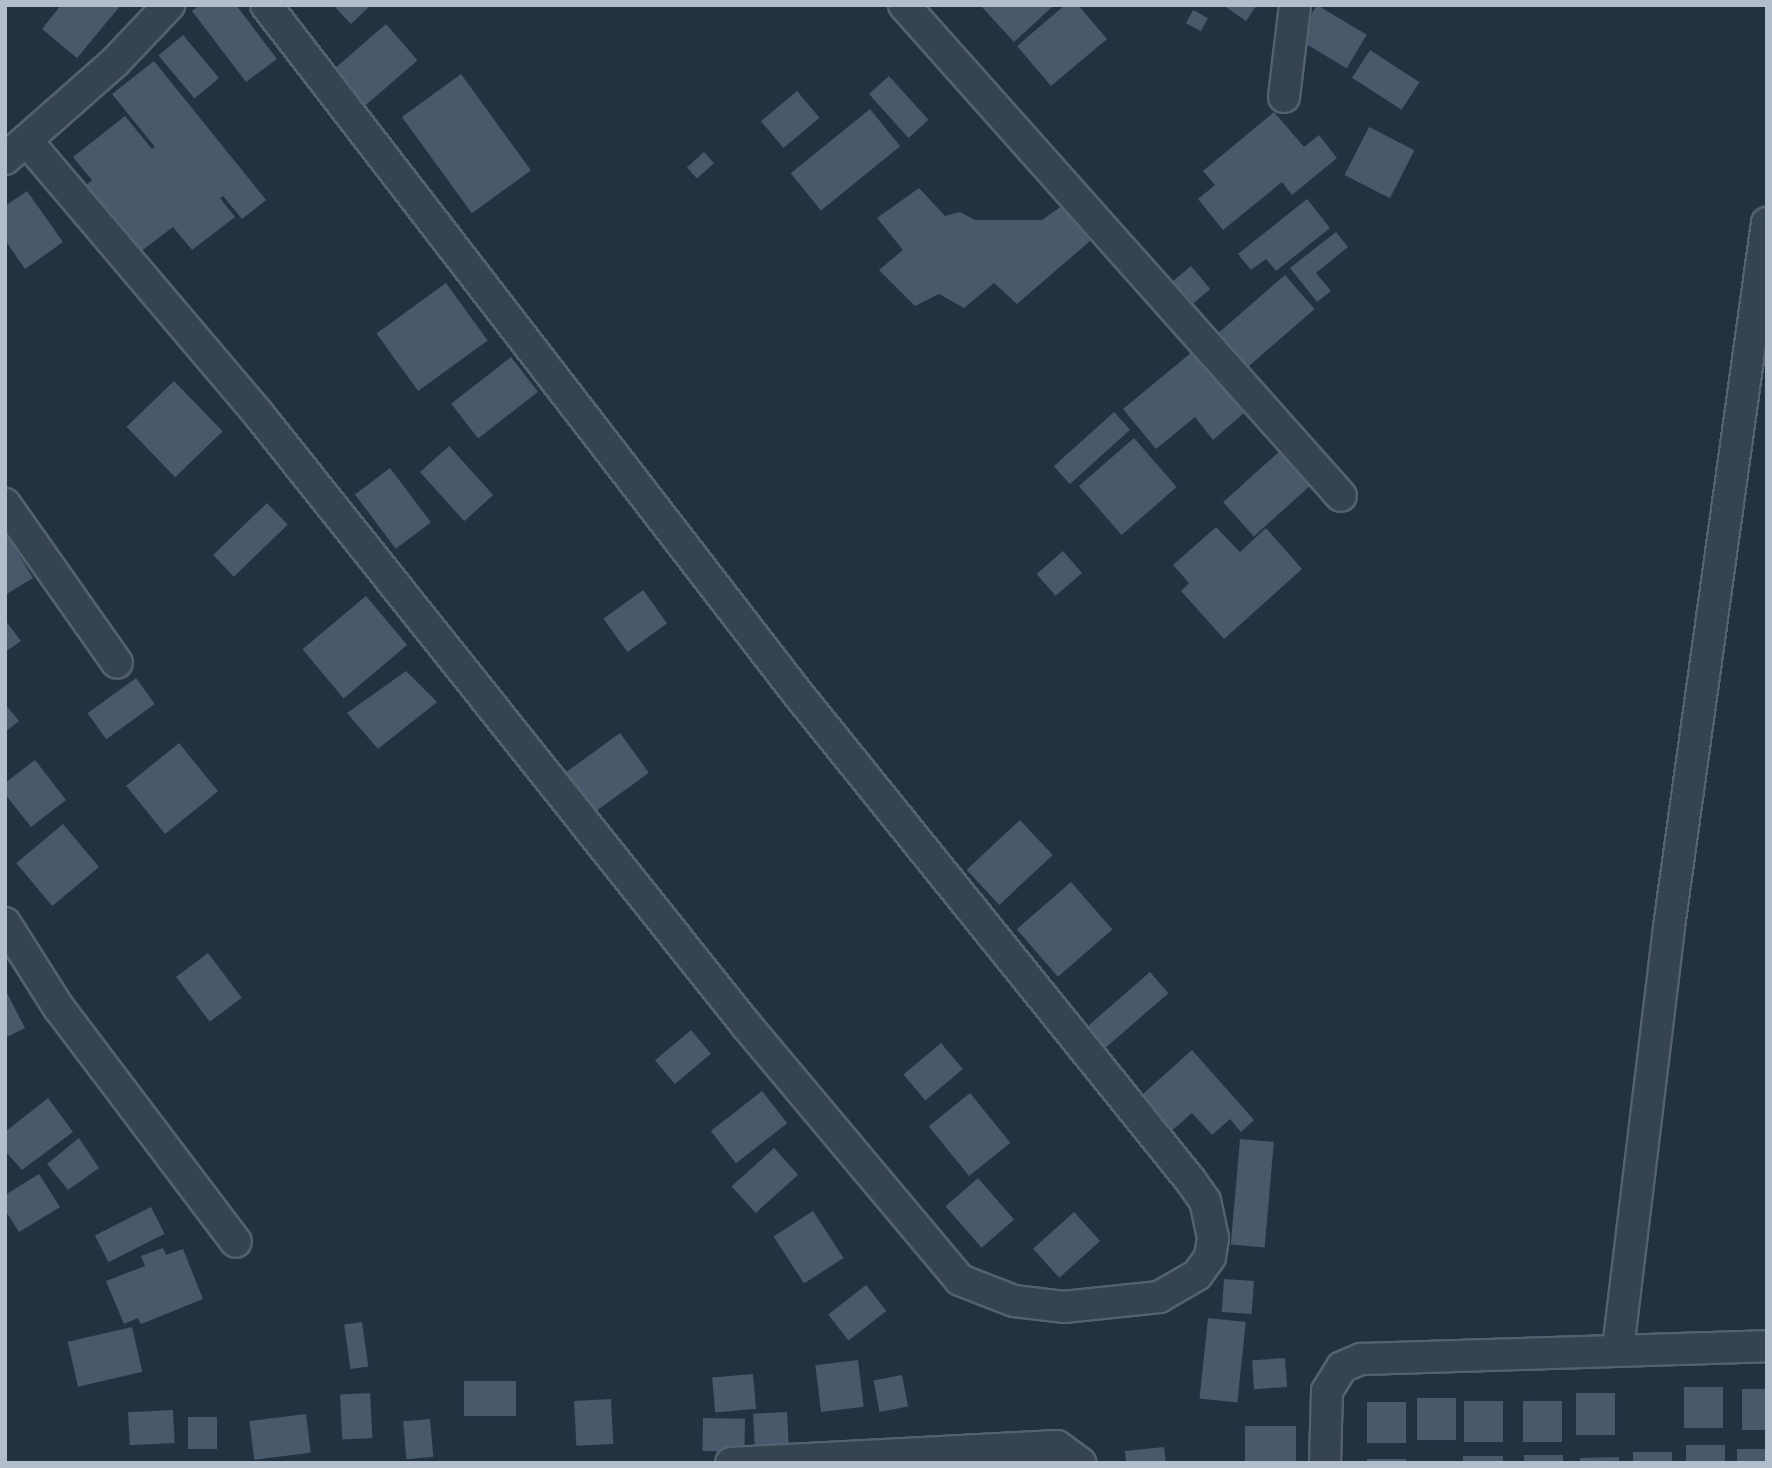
<!DOCTYPE html>
<style>
body{margin:0}
#map{position:relative;width:1772px;height:1468px;overflow:hidden;background:#223240;font-family:"Work Sans",sans-serif}
div>[style]{position:absolute}
.building>*{inset:0;background:#47596a;transform-origin:0 0}
.roads{filter:drop-shadow(2px 0 #54616e) drop-shadow(-2px 0 #54616e) drop-shadow(0 2px #54616e) drop-shadow(0 -2px #54616e)}
.street>*{height:30px;margin:-15px;padding:0 15px;transform-origin:15px;border-radius:15px;background:#364350}
span{translate:-50% -50%;white-space:nowrap;text-align:center;line-height:1.15;-webkit-text-stroke:6px #1b2835;paint-order:stroke}
.frame{position:absolute;inset:0;border:7px solid #b2becb;pointer-events:none}
</style>
<div id="map">
<div class="building">
<div style="clip-path:polygon(61px 5px,121px 5px,77px 58px,42px 29px)"></div>
<div style="clip-path:polygon(200px 5px,236px 5px,277px 59px,246px 82px,192px 11px)"></div>
<div style="clip-path:polygon(333px 5px,371px 5px,351px 24px)"></div>
<div style="clip-path:polygon(980px 5px,1054px 5px,1014px 42px)"></div>
<div style="clip-path:polygon(1065px 5px,1078px 5px,1107px 39px,1051px 86px,1017px 46px)"></div>
<div style="clip-path:polygon(1223px 5px,1257px 5px,1246px 21px)"></div>
<div style="left:1317px;top:5px;width:58px;height:39px;rotate:31deg"></div>
<div style="left:1193px;top:10px;width:17px;height:15px;rotate:28deg"></div>
<div style="left:386px;top:24px;width:48px;height:71px;rotate:49deg"></div>
<div style="left:183px;top:35px;width:56px;height:32px;rotate:50deg"></div>
<div style="left:1370px;top:50px;width:59px;height:33px;rotate:33deg"></div>
<div style="clip-path:polygon(154px 61px,266px 200px,242px 219px,223px 196px,220px 198px,235px 217px,192px 250px,173px 227px,140px 252px,86px 185px,92px 180px,73px 157px,125px 116px,152px 149px,155px 147px,112px 94px)"></div>
<div style="left:461px;top:74px;width:119px;height:73px;rotate:54deg"></div>
<div style="left:889px;top:76px;width:59px;height:27px;rotate:48deg"></div>
<div style="left:797px;top:91px;width:35px;height:47px;rotate:50deg"></div>
<div style="left:870px;top:109px;width:48px;height:102px;rotate:51deg"></div>
<div style="clip-path:polygon(1274px 112px,1304px 147px,1319px 135px,1337px 158px,1292px 195px,1282px 182px,1223px 230px,1198px 199px,1215px 185px,1203px 171px)"></div>
<div style="left:1369px;top:127px;width:51px;height:54px;rotate:27deg"></div>
<div style="left:704px;top:152px;width:15px;height:23px;rotate:48deg"></div>
<div style="clip-path:polygon(919px 188px,945px 216px,960px 212px,975px 220px,1042px 220px,1063px 205px,1090px 241px,1017px 304px,994px 283px,964px 308px,939px 294px,915px 306px,879px 270px,903px 250px,877px 218px)"></div>
<div style="clip-path:polygon(27px 191px,63px 242px,25px 269px,5px 240px,5px 206px)"></div>
<div style="clip-path:polygon(1307px 199px,1330px 228px,1276px 271px,1266px 259px,1251px 270px,1238px 254px)"></div>
<div style="clip-path:polygon(1336px 232px,1348px 247px,1316px 273px,1331px 291px,1317px 302px,1290px 268px)"></div>
<div style="left:1191px;top:266px;width:30px;height:28px;rotate:50deg"></div>
<div style="left:1285px;top:275px;width:45px;height:94px;rotate:49deg"></div>
<div style="left:446px;top:283px;width:71px;height:86px;rotate:54deg"></div>
<div style="clip-path:polygon(1192px 352px,1244px 413px,1213px 440px,1195px 417px,1156px 449px,1123px 409px)"></div>
<div style="left:511px;top:357px;width:44px;height:76px;rotate:52deg"></div>
<div style="left:174px;top:381px;width:70px;height:66px;rotate:46deg"></div>
<div style="left:1114px;top:412px;width:24px;height:81px;rotate:48deg"></div>
<div style="left:1134px;top:438px;width:65px;height:73px;rotate:49deg"></div>
<div style="left:449px;top:446px;width:66px;height:39px;rotate:48deg"></div>
<div style="left:1281px;top:450px;width:46px;height:78px;rotate:48deg"></div>
<div style="left:390px;top:468px;width:68px;height:44px;rotate:53deg"></div>
<div style="left:267px;top:503px;width:30px;height:75px;rotate:46deg"></div>
<div style="clip-path:polygon(1216px 527px,1240px 552px,1266px 528px,1302px 569px,1224px 639px,1181px 591px,1189px 583px,1173px 565px)"></div>
<div style="clip-path:polygon(5px 532px,33px 578px,5px 595px)"></div>
<div style="left:1063px;top:551px;width:29px;height:35px;rotate:49deg"></div>
<div style="left:643px;top:590px;width:41px;height:49px;rotate:54deg"></div>
<div style="left:366px;top:596px;width:64px;height:83px;rotate:50deg"></div>
<div style="clip-path:polygon(5px 620px,21px 641px,5px 652px)"></div>
<div style="clip-path:polygon(406px 671px,437px 702px,378px 749px,347px 713px)"></div>
<div style="left:136px;top:678px;width:32px;height:60px;rotate:54deg"></div>
<div style="clip-path:polygon(5px 704px,19px 721px,5px 732px)"></div>
<div style="left:620px;top:733px;width:49px;height:72px;rotate:54deg"></div>
<div style="left:179px;top:743px;width:62px;height:68px;rotate:51deg"></div>
<div style="clip-path:polygon(35px 760px,66px 800px,31px 827px,5px 794px,5px 783px)"></div>
<div style="left:1020px;top:820px;width:48px;height:73px;rotate:47deg"></div>
<div style="left:63px;top:824px;width:56px;height:61px;rotate:50deg"></div>
<div style="left:1071px;top:882px;width:63px;height:72px;rotate:49deg"></div>
<div style="left:208px;top:953px;width:56px;height:40px;rotate:53deg"></div>
<div style="left:1150px;top:972px;width:28px;height:93px;rotate:49deg"></div>
<div style="clip-path:polygon(7px 993px,25px 1028px,5px 1038px,5px 995px)"></div>
<div style="left:691px;top:1030px;width:31px;height:47px;rotate:50deg"></div>
<div style="left:941px;top:1043px;width:34px;height:49px;rotate:50deg"></div>
<div style="clip-path:polygon(1192px 1050px,1254px 1120px,1241px 1132px,1230px 1119px,1212px 1135px,1192px 1113px,1167px 1135px,1135px 1101px)"></div>
<div style="left:762px;top:1091px;width:41px;height:65px;rotate:52deg"></div>
<div style="left:970px;top:1093px;width:64px;height:53px;rotate:51deg"></div>
<div style="clip-path:polygon(48px 1098px,73px 1132px,22px 1170px,5px 1151px,5px 1132px)"></div>
<div style="clip-path:polygon(79px 1138px,99px 1168px,68px 1190px,47px 1164px)"></div>
<div style="left:1240px;top:1139px;width:34px;height:106px;rotate:5deg"></div>
<div style="left:774px;top:1148px;width:36px;height:57px;rotate:48deg"></div>
<div style="clip-path:polygon(39px 1174px,60px 1207px,19px 1232px,5px 1210px,5px 1195px)"></div>
<div style="left:978px;top:1178px;width:55px;height:43px;rotate:49deg"></div>
<div style="left:151px;top:1207px;width:30px;height:63px;rotate:63deg"></div>
<div style="left:813px;top:1211px;width:56px;height:47px;rotate:57deg"></div>
<div style="left:1074px;top:1212px;width:39px;height:55px;rotate:48deg"></div>
<div style="clip-path:polygon(163px 1248px,166px 1255px,183px 1249px,203px 1299px,141px 1324px,138px 1318px,124px 1324px,106px 1281px,145px 1266px,141px 1256px)"></div>
<div style="left:1224px;top:1279px;width:30px;height:33px;rotate:4deg"></div>
<div style="left:866px;top:1285px;width:33px;height:48px;rotate:52deg"></div>
<div style="left:1208px;top:1318px;width:38px;height:81px;rotate:6deg"></div>
<div style="left:362px;top:1322px;width:45px;height:18px;rotate:82deg"></div>
<div style="left:132px;top:1327px;width:46px;height:66px;rotate:77deg"></div>
<div style="left:1285px;top:1358px;width:29px;height:33px;rotate:86deg"></div>
<div style="left:858px;top:1360px;width:47px;height:43px;rotate:83deg"></div>
<div style="left:753px;top:1374px;width:35px;height:41px;rotate:85deg"></div>
<div style="left:902px;top:1375px;width:32px;height:29px;rotate:79deg"></div>
<div style="left:516px;top:1381px;width:35px;height:52px;rotate:90deg"></div>
<div style="left:1684px;top:1387px;width:39px;height:41px"></div>
<div style="left:1742px;top:1389px;width:25px;height:41px"></div>
<div style="left:370px;top:1393px;width:45px;height:30px;rotate:87deg"></div>
<div style="left:1576px;top:1393px;width:39px;height:42px"></div>
<div style="left:1417px;top:1398px;width:39px;height:42px"></div>
<div style="left:611px;top:1399px;width:45px;height:37px;rotate:87deg"></div>
<div style="left:1464px;top:1401px;width:39px;height:41px"></div>
<div style="left:1523px;top:1401px;width:39px;height:41px"></div>
<div style="left:1367px;top:1402px;width:39px;height:41px"></div>
<div style="left:173px;top:1410px;width:33px;height:45px;rotate:87deg"></div>
<div style="left:787px;top:1412px;width:33px;height:34px;rotate:87deg"></div>
<div style="left:306px;top:1414px;width:39px;height:57px;rotate:83deg"></div>
<div style="left:188px;top:1417px;width:29px;height:32px"></div>
<div style="left:703px;top:1418px;width:42px;height:33px;rotate:1deg"></div>
<div style="left:430px;top:1419px;width:38px;height:27px;rotate:85deg"></div>
<div style="left:1245px;top:1426px;width:51px;height:37px"></div>
<div style="left:1686px;top:1445px;width:39px;height:18px"></div>
<div style="clip-path:polygon(1164px 1447px,1166px 1463px,1126px 1463px,1125px 1451px)"></div>
<div style="left:1737px;top:1449px;width:30px;height:14px"></div>
<div style="left:1633px;top:1452px;width:39px;height:11px"></div>
<div style="left:1563px;top:1455px;width:8px;height:39px;rotate:90deg"></div>
<div style="left:1463px;top:1456px;width:40px;height:7px"></div>
<div style="clip-path:polygon(1619px 1457px,1619px 1463px,1580px 1463px,1580px 1458px)"></div>
<div style="left:1367px;top:1459px;width:39px;height:4px"></div>
</div>
<div class="roads">
<div class="street">
<div style="left:904px;top:5px;width:657px;rotate:48.33deg"></div>
<div style="left:1284px;top:97px;width:93px;rotate:-83.2deg"></div>
<div style="left:27px;top:141px;width:360px;rotate:49.7deg"></div>
<div style="left:260px;top:416px;width:781px;rotate:51.4deg"></div>
<div style="left:747px;top:1026px;width:331px;rotate:50deg"></div>
<div style="left:960px;top:1280px;width:58px;rotate:21.3deg"></div>
<div style="left:1014px;top:1301px;width:50px;rotate:6.8deg"></div>
<div style="left:1064px;top:1307px;width:96px;rotate:-6deg"></div>
<div style="left:1159px;top:1297px;width:44px;rotate:-30.1deg"></div>
<div style="left:1197px;top:1275px;width:22px;rotate:-54deg"></div>
<div style="left:1210px;top:1257px;width:19px;rotate:-81deg"></div>
<div style="left:1213px;top:1238px;width:38px;rotate:-102deg"></div>
<div style="left:1205px;top:1201px;width:24px;rotate:-125deg"></div>
<div style="left:1191px;top:1181px;width:626px;rotate:-128.9deg"></div>
<div style="left:798px;top:694px;width:870px;rotate:-127.67deg"></div>
<div style="left:5px;top:159px;width:147px;rotate:-41.4deg"></div>
<div style="left:115px;top:62px;width:79px;rotate:-46.5deg"></div>
<div style="left:5px;top:504px;width:194px;rotate:54.8deg"></div>
<div style="left:5px;top:923px;width:101px;rotate:57.6deg"></div>
<div style="left:59px;top:1008px;width:293px;rotate:52.9deg"></div>
<div style="left:1618px;top:1349px;width:425px;rotate:-83.1deg"></div>
<div style="left:1669px;top:927px;width:711px;rotate:-82.08deg"></div>
<div style="left:731px;top:1463px;width:326px;rotate:-3deg"></div>
<div style="left:1057px;top:1446px;width:29px;rotate:36deg"></div>
<div style="left:1325px;top:1463px;width:72px;rotate:-88.4deg"></div>
<div style="left:1327px;top:1391px;width:28px;rotate:-58deg"></div>
<div style="left:1342px;top:1367px;width:21px;rotate:-23deg"></div>
<div style="left:1361px;top:1359px;width:406px;rotate:-1.8deg"></div>
</div>
</div>
<div class="frame"></div>
</div>
